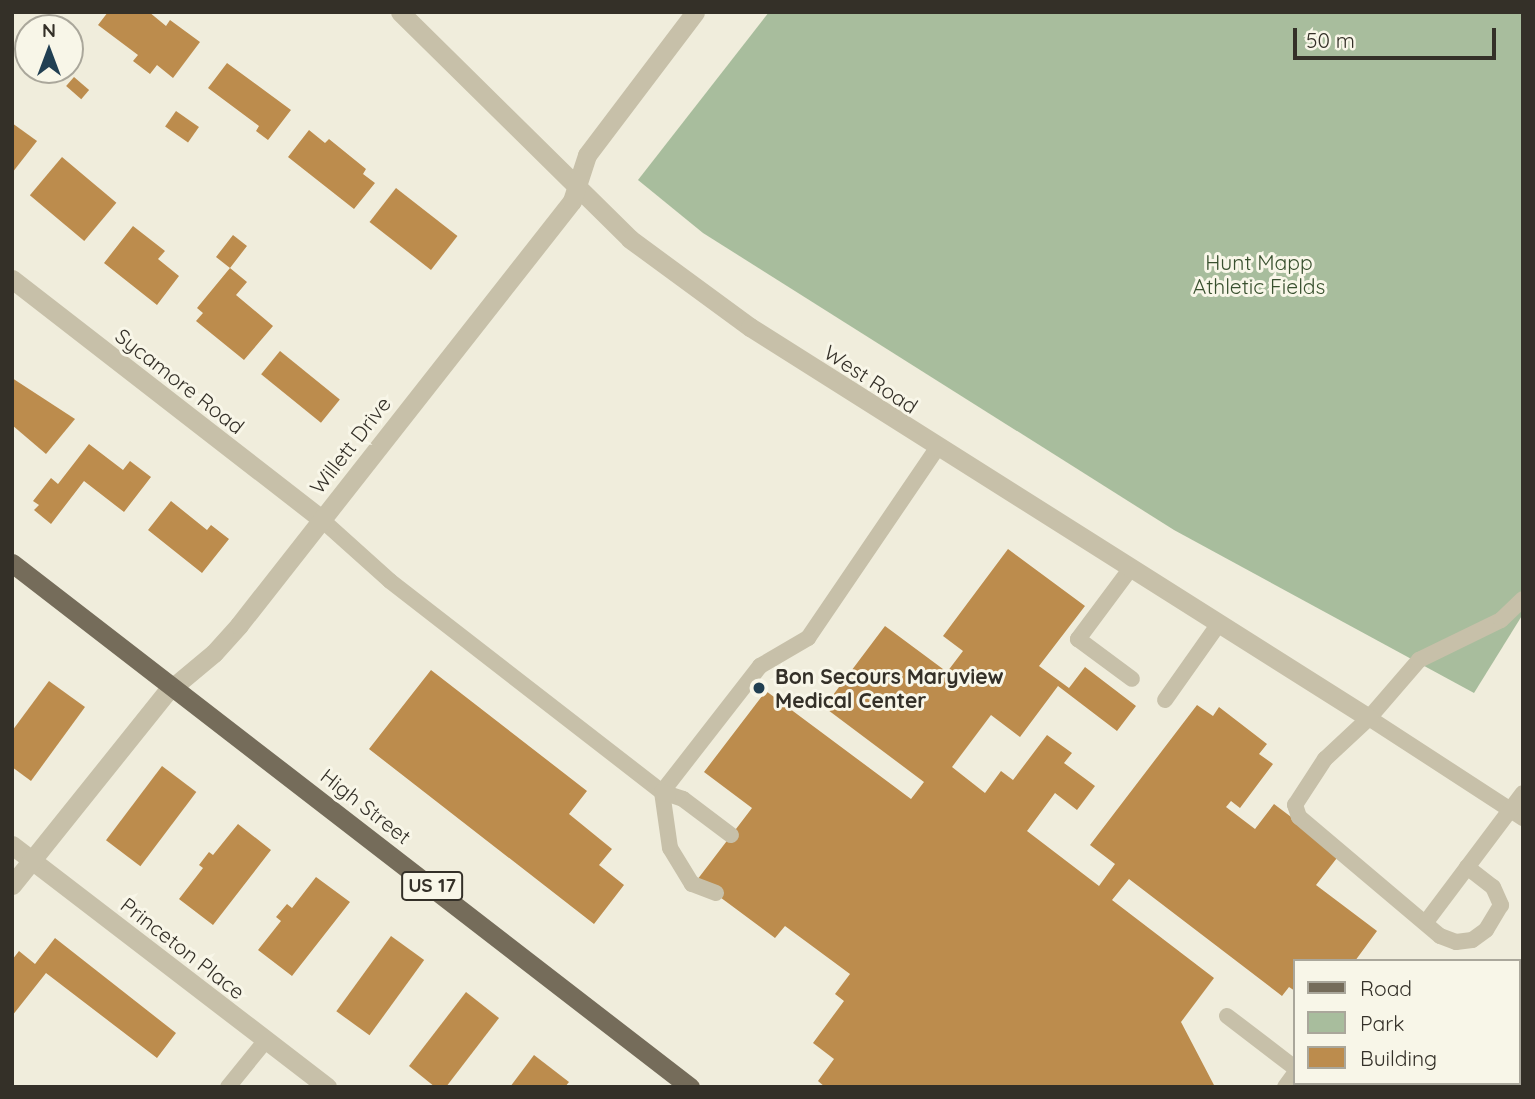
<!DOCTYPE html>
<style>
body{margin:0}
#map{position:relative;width:1535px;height:1099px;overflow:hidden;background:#f0eddc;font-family:Quicksand,sans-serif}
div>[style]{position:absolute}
.green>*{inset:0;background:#a8bd9d}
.building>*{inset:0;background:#bc8c4d;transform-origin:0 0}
.service>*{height:16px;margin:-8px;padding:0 8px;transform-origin:8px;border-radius:8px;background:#c7c0a9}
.minor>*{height:19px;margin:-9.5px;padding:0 9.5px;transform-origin:9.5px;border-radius:9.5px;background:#c7c0a9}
.primary>*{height:19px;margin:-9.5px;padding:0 9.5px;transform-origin:9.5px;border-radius:9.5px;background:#756c5a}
.dots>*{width:19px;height:19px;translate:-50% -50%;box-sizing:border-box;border:4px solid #f8f6e8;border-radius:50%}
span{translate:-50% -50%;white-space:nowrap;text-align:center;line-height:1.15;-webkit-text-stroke:6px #f8f6e8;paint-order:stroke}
.shield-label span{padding:2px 5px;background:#f8f6e8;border:2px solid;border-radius:5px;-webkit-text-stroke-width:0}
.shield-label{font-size:19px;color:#343028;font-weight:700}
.park-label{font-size:21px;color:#38502e}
.street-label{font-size:21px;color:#343028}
.poi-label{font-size:21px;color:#343028;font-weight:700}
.left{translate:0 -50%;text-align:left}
.frame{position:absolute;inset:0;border:14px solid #343028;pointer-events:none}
.legend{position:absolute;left:1293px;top:959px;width:228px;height:126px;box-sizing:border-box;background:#f8f6e8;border:2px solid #aaa79b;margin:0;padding:9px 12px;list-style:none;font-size:21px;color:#343028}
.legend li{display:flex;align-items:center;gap:14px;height:35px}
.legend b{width:35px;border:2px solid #aaa79b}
.north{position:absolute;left:14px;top:14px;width:70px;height:70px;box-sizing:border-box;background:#f8f6e8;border:2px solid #aaa79b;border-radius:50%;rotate:0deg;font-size:19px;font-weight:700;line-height:28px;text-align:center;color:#343028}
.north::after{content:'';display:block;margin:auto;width:24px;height:32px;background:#213f52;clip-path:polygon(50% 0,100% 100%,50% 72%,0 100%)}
.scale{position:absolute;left:1293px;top:28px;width:203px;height:32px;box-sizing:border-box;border:4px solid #343028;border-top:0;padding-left:9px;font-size:21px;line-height:24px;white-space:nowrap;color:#343028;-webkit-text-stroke:5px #f8f6e8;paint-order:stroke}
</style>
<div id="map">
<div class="green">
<div style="clip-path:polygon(769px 12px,1523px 12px,1523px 614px,1474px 693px,1174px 530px,703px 233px,638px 180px)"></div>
</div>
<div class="building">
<div style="clip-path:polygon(108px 12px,149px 12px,166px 26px,170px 20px,200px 42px,173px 78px,157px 65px,150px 74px,133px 61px,138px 55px,98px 25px)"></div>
<div style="clip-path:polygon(227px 63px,291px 110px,268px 140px,256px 131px,259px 126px,208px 88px)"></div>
<div style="left:74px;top:77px;width:20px;height:12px;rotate:41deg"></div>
<div style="left:176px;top:111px;width:28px;height:19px;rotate:35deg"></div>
<div style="clip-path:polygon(12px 123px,37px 141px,12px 173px)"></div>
<div style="clip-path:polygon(309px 130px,325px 143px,329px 139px,366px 169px,363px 174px,375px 183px,354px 209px,288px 157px)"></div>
<div style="left:62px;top:157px;width:71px;height:50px;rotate:40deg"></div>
<div style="left:396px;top:188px;width:78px;height:43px;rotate:38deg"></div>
<div style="clip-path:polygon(133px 226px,165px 251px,158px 259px,179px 276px,157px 305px,104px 263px)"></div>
<div style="clip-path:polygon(233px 235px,247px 246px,230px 268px,247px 282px,236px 295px,273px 326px,244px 360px,196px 321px,203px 313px,197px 308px,230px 268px,216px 257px)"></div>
<div style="left:280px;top:351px;width:77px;height:30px;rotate:39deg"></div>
<div style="clip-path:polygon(12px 378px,75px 419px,46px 454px,12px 425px)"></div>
<div style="clip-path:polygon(89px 444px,123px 470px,130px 461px,151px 477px,124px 512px,84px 481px,51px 524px,34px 510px,39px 505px,33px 501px,51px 478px,58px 484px)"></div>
<div style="clip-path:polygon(171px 501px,207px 530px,211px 525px,229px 539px,202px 573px,148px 530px)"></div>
<div style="clip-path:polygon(1008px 549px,1085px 606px,1039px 666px,1069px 688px,1085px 667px,1136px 706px,1117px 731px,1058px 686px,1020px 737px,991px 715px,952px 767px,985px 793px,1001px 771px,1013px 780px,1047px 735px,1072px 753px,1064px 763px,1095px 786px,1077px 810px,1055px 793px,1027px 831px,1099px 886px,1115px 864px,1090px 845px,1197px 705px,1213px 716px,1219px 707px,1267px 744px,1259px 754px,1273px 764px,1240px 808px,1231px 801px,1226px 807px,1255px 829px,1274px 804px,1340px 854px,1316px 885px,1377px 931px,1355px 961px,1295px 961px,1295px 991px,1289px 987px,1282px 996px,1129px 879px,1112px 900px,1214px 978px,1181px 1022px,1215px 1087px,825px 1087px,818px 1081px,834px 1059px,813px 1043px,844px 1001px,835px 994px,850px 974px,785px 926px,775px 938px,697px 880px,752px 808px,704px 772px,766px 691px,911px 799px,924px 782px,824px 707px,885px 626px,947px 672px,963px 651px,943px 636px)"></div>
<div style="clip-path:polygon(431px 670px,587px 791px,569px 814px,612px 849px,599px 865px,624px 885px,594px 924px,369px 749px)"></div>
<div style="clip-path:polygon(49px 681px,85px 707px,31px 781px,12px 767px,12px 731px)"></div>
<div style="left:162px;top:766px;width:43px;height:93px;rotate:37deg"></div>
<div style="clip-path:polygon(238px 824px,271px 850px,213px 925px,179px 899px,203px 868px,199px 865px,209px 852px,213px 855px)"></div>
<div style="clip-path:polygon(316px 877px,350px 902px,292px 976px,258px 950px,281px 921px,276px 917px,287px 904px,292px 908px)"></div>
<div style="left:391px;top:936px;width:41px;height:93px;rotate:36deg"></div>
<div style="clip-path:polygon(55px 938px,176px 1033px,157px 1058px,46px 973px,12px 1016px,12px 960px,19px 951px,35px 964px)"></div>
<div style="clip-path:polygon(466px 992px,499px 1018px,446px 1087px,435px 1087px,409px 1066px)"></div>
<div style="clip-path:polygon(1519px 1027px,1523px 1087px,1448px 1083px,1519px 1083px)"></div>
<div style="clip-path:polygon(534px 1055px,569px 1082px,565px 1087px,510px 1087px)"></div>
</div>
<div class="service">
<div style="left:321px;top:519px;width:93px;rotate:41.9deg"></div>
<div style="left:390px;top:581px;width:344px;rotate:37.8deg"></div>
<div style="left:662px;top:792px;width:160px;rotate:-52.1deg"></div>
<div style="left:760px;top:666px;width:56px;rotate:-30.3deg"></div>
<div style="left:808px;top:638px;width:231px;rotate:-55.8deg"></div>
<div style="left:1131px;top:568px;width:89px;rotate:126.7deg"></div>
<div style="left:1078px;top:639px;width:67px;rotate:36.5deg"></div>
<div style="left:1165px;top:700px;width:92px;rotate:-54.8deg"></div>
<div style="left:1369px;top:718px;width:184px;rotate:33deg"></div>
<div style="left:1467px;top:867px;width:33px;rotate:38deg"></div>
<div style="left:1493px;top:887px;width:20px;rotate:66deg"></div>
<div style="left:1501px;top:905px;width:29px;rotate:121deg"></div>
<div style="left:1486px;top:930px;width:17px;rotate:144deg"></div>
<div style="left:1472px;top:940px;width:16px;rotate:173deg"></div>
<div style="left:1456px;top:942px;width:17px;rotate:-159deg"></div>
<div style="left:1440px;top:936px;width:185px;rotate:-139.8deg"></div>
<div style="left:1299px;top:817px;width:13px;rotate:-108deg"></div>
<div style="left:1295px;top:805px;width:55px;rotate:-56.9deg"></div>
<div style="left:1325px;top:759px;width:60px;rotate:-43deg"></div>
<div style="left:1369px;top:718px;width:77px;rotate:-49.2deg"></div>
<div style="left:1419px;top:660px;width:91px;rotate:-26deg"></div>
<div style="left:1501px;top:620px;width:30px;rotate:-44deg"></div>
<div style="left:716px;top:893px;width:26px;rotate:-159deg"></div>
<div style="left:692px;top:884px;width:42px;rotate:-121.4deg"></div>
<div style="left:670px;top:848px;width:57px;rotate:-98.1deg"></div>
<div style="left:662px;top:792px;width:22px;rotate:18deg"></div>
<div style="left:683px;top:799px;width:60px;rotate:36.9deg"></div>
<div style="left:1426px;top:922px;width:161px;rotate:-53.1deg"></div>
<div style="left:1227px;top:1016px;width:86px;rotate:37.4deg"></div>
<div style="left:1411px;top:1083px;width:6px;rotate:45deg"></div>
<div style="left:228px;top:1087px;width:60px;rotate:-51deg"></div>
<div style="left:1285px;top:1087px;width:17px;rotate:-54deg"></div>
</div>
<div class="minor">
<div style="left:400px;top:12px;width:323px;rotate:44.6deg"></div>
<div style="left:630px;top:239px;width:149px;rotate:36.3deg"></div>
<div style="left:750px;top:327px;width:732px;rotate:32.28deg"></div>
<div style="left:12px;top:279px;width:391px;rotate:37.8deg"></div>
<div style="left:12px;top:845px;width:397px;rotate:37.5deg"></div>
<div style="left:12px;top:885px;width:246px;rotate:-51.3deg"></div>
<div style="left:166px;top:693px;width:62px;rotate:-39.8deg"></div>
<div style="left:214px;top:653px;width:38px;rotate:-48deg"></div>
<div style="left:239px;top:625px;width:539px;rotate:-51.85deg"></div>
<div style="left:572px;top:201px;width:48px;rotate:-71.9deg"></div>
<div style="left:587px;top:155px;width:179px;rotate:-52.9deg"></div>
</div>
<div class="primary">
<div style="left:12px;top:563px;width:857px;rotate:37.7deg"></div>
</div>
<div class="dots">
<div style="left:759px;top:688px;background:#213f52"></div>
</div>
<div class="shield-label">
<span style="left:432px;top:886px">US 17</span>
</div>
<div class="park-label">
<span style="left:1259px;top:274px">Hunt Mapp<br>Athletic Fields</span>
</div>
<div class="street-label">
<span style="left:871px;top:379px;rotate:33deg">West Road</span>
<span style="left:180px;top:381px;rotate:38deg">Sycamore Road</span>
<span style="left:350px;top:445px;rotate:-52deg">Willett Drive</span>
<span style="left:366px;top:806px;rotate:38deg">High Street</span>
<span style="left:183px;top:948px;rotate:38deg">Princeton Place</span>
</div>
<div class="poi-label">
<span class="left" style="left:775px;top:688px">Bon Secours Maryview<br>Medical Center</span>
</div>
<div class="frame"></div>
<ul class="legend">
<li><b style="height:9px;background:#756c5a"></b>Road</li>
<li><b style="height:19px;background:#a8bd9d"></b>Park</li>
<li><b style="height:19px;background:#bc8c4d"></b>Building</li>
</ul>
<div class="north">N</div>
<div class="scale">50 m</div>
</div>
